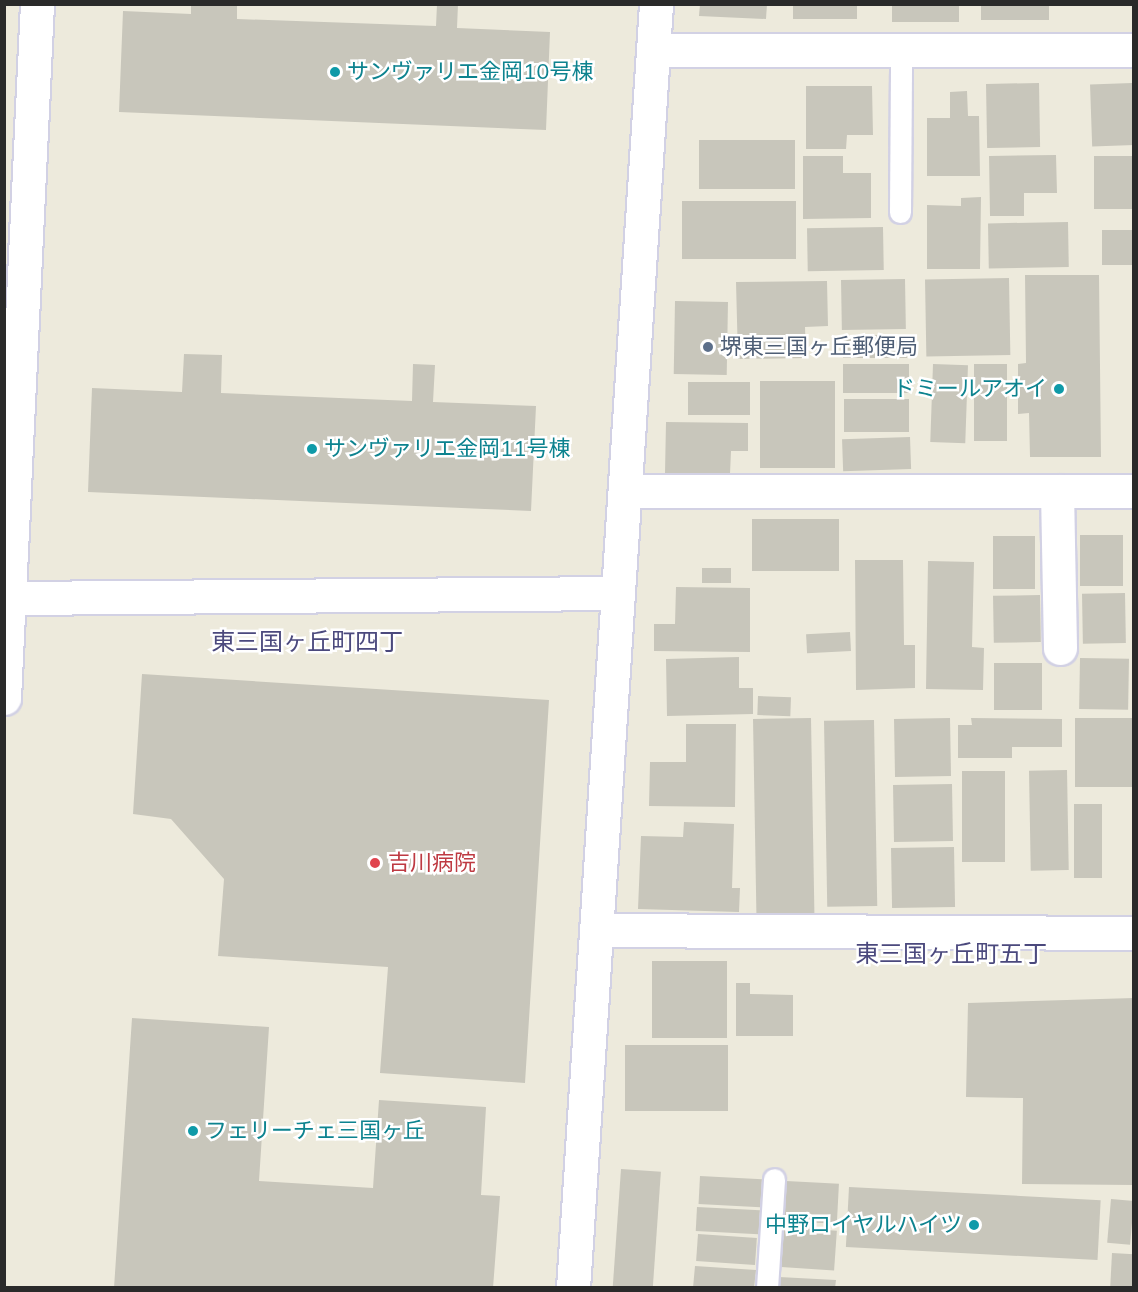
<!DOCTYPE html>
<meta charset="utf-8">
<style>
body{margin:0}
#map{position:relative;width:1138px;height:1292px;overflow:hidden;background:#edeadc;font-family:Mulish,"Noto Sans JP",sans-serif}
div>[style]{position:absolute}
.building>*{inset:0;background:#c8c6bb;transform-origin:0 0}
.roads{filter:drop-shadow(2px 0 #d2d1e4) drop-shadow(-2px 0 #d2d1e4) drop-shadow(0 2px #d2d1e4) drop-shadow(0 -2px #d2d1e4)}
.service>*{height:21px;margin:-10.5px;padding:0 10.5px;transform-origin:10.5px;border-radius:10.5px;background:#fff}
.minor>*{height:33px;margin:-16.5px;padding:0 16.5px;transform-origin:16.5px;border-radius:16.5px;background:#fff}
.tertiary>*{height:33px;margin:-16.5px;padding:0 16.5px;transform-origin:16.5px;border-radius:16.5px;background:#fff}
.dots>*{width:16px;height:16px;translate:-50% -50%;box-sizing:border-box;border:3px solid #fff;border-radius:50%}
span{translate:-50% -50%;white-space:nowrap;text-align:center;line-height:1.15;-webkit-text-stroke:5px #fff;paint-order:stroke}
.culture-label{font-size:22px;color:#0d838f}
.left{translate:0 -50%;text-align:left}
.right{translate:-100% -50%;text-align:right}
.service-label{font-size:22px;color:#4e5e75}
.health-label{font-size:22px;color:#be3a42}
.neighbourhood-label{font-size:24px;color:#4b497d}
.frame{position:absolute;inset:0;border:6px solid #2a2a2a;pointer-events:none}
</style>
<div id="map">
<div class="building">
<div style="clip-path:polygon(191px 4px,237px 4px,237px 19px,436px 26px,437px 4px,458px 4px,457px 28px,550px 32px,546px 130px,119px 112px,123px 11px,191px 14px)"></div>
<div style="clip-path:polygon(700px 4px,767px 4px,766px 19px,699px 16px)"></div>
<div style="left:793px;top:4px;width:64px;height:15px"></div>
<div style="left:892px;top:4px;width:67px;height:18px"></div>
<div style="left:981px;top:4px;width:68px;height:16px"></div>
<div style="left:1039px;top:83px;width:64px;height:53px;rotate:89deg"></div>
<div style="left:1132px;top:83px;width:62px;height:42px;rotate:88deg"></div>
<div style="clip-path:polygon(806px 86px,872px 86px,873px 135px,847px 135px,846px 149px,806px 149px)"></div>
<div style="clip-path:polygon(967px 91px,968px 116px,979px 116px,980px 176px,927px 176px,927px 118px,950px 118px,950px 92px)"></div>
<div style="left:699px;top:140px;width:96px;height:49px"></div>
<div style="clip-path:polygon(1056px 155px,1057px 193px,1024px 193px,1024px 216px,990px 216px,989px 156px)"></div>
<div style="clip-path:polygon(803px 156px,843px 156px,843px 173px,871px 173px,871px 218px,803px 219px)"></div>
<div style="left:1094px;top:156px;width:40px;height:53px"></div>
<div style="clip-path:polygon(981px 197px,980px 269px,927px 269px,927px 205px,961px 206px,961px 198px)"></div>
<div style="left:796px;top:201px;width:58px;height:114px;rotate:90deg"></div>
<div style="left:1068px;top:222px;width:45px;height:80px;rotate:89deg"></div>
<div style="left:883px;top:227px;width:43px;height:76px;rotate:89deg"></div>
<div style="left:1102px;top:230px;width:32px;height:35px"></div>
<div style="clip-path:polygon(1025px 275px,1099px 275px,1101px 457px,1030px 457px,1029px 413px,1018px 414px,1018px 364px,1026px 363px)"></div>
<div style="left:1009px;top:278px;width:77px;height:84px;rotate:89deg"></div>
<div style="left:905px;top:279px;width:50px;height:64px;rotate:89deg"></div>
<div style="clip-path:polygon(827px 281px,828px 326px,805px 327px,806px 358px,738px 359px,736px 282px)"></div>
<div style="left:675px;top:301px;width:53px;height:73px;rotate:1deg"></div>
<div style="left:843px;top:335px;width:64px;height:23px"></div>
<div style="clip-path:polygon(184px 354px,222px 355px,221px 393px,412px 401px,413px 364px,435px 365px,433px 402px,536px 406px,531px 511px,88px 492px,92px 388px,182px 392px)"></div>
<div style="left:909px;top:364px;width:29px;height:66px;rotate:90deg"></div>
<div style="left:933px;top:364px;width:35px;height:78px;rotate:2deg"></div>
<div style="left:1007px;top:364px;width:77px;height:33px;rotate:90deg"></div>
<div style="left:760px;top:381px;width:75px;height:87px"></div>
<div style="left:688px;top:382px;width:62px;height:33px"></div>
<div style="left:844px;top:399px;width:65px;height:33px"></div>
<div style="clip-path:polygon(666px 422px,748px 423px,748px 451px,731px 451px,730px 474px,665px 473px)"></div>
<div style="left:910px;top:437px;width:32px;height:68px;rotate:88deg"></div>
<div style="left:752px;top:519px;width:87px;height:52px"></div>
<div style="left:1080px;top:535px;width:43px;height:51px"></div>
<div style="left:993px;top:536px;width:42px;height:53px"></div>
<div style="clip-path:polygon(855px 560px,903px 560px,904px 645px,915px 645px,915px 688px,856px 690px)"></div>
<div style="clip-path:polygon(928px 561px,974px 562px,972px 647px,984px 648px,983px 690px,926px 689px)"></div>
<div style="left:702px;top:568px;width:29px;height:15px"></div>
<div style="clip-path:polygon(676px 587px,750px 588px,750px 652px,654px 651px,654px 624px,675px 624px)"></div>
<div style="left:1125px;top:593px;width:50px;height:43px;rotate:89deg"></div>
<div style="left:1040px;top:595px;width:47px;height:47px;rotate:89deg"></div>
<div style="left:850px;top:632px;width:19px;height:44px;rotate:87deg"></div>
<div style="clip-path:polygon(739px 657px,739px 688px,753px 688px,753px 714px,667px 716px,666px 659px)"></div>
<div style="left:1080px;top:658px;width:49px;height:51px;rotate:1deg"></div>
<div style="left:994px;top:663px;width:48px;height:47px"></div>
<div style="clip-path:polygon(142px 674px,549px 700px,525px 1083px,380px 1073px,388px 967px,218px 956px,224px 879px,171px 819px,133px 814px)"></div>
<div style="left:758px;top:696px;width:33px;height:19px;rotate:2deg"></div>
<div style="left:811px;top:718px;width:195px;height:58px;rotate:89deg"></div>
<div style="left:950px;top:718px;width:58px;height:56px;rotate:89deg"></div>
<div style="clip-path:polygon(971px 718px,1062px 719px,1062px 747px,1012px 747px,1012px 758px,958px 758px,958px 725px,972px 725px)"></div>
<div style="left:1134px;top:718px;width:69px;height:59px;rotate:90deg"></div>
<div style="left:874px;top:720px;width:186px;height:50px;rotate:89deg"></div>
<div style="clip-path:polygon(686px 724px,736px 724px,735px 807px,649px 806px,650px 762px,686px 762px)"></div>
<div style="left:1067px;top:770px;width:100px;height:38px;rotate:89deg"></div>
<div style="left:962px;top:771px;width:43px;height:91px"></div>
<div style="left:952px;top:784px;width:57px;height:59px;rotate:89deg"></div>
<div style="left:1074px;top:804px;width:28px;height:74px"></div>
<div style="clip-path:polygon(684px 822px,734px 824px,732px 888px,740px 888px,739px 912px,638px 909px,641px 836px,683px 837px)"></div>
<div style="left:954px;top:847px;width:60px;height:63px;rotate:89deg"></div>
<div style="left:652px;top:961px;width:75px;height:77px"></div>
<div style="clip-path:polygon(736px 983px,750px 983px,750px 994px,793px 995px,793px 1036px,736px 1036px)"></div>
<div style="clip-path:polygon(1134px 998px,1134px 1185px,1022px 1184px,1023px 1098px,966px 1097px,968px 1003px)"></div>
<div style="clip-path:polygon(132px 1018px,269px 1027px,259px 1181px,373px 1188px,379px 1100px,486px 1107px,481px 1195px,500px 1196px,493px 1288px,114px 1288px)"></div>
<div style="left:625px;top:1045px;width:103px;height:66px"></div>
<div style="left:621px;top:1169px;width:40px;height:119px;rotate:4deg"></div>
<div style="left:700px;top:1176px;width:62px;height:28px;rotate:3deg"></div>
<div style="left:786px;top:1181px;width:53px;height:40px;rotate:3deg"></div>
<div style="left:849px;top:1187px;width:252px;height:60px;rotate:3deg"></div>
<div style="left:1111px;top:1199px;width:23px;height:44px;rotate:5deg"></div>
<div style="left:697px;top:1207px;width:63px;height:24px;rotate:3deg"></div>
<div style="left:784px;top:1227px;width:53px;height:40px;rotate:4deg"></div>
<div style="left:698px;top:1234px;width:59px;height:27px;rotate:4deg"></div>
<div style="left:1112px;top:1253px;width:22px;height:35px;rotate:3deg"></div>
<div style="clip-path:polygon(695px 1266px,756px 1270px,754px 1288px,693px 1288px)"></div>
<div style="clip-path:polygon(779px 1277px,836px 1280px,835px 1288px,778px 1288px)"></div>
</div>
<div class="roads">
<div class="service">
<div style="left:900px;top:212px;width:162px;rotate:-89.6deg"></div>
<div style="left:767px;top:1288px;width:109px;rotate:-86.3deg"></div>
</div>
<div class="minor">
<div style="left:653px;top:50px;width:481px"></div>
<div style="left:625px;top:491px;width:509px"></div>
<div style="left:1057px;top:491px;width:157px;rotate:88.9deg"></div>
<div style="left:12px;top:598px;width:606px;rotate:-0.47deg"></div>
<div style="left:4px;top:698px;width:695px;rotate:-87.28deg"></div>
<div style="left:596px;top:930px;width:538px;rotate:0.32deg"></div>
</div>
<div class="tertiary">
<div style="left:573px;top:1288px;width:1287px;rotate:-86.3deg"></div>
</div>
</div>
<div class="dots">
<div style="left:335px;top:72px;background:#0f9aa8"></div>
<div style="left:708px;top:347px;background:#5c6f8a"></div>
<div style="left:1059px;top:389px;background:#0f9aa8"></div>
<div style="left:312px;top:449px;background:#0f9aa8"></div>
<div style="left:375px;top:863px;background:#e0444e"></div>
<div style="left:193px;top:1131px;background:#0f9aa8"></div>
<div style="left:974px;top:1225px;background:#0f9aa8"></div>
</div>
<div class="culture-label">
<span class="left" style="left:347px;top:72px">サンヴァリエ金岡10号棟</span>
<span class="right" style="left:1047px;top:389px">ドミールアオイ</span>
<span class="left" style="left:324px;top:449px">サンヴァリエ金岡11号棟</span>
<span class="left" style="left:205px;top:1131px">フェリーチェ三国ヶ丘</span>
<span class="right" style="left:962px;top:1225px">中野ロイヤルハイツ</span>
</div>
<div class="service-label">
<span class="left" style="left:720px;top:347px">堺東三国ヶ丘郵便局</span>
</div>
<div class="health-label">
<span class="left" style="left:388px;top:863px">吉川病院</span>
</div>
<div class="neighbourhood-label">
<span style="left:307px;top:642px">東三国ヶ丘町四丁</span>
<span style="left:951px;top:954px">東三国ヶ丘町五丁</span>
</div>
<div class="frame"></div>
</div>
